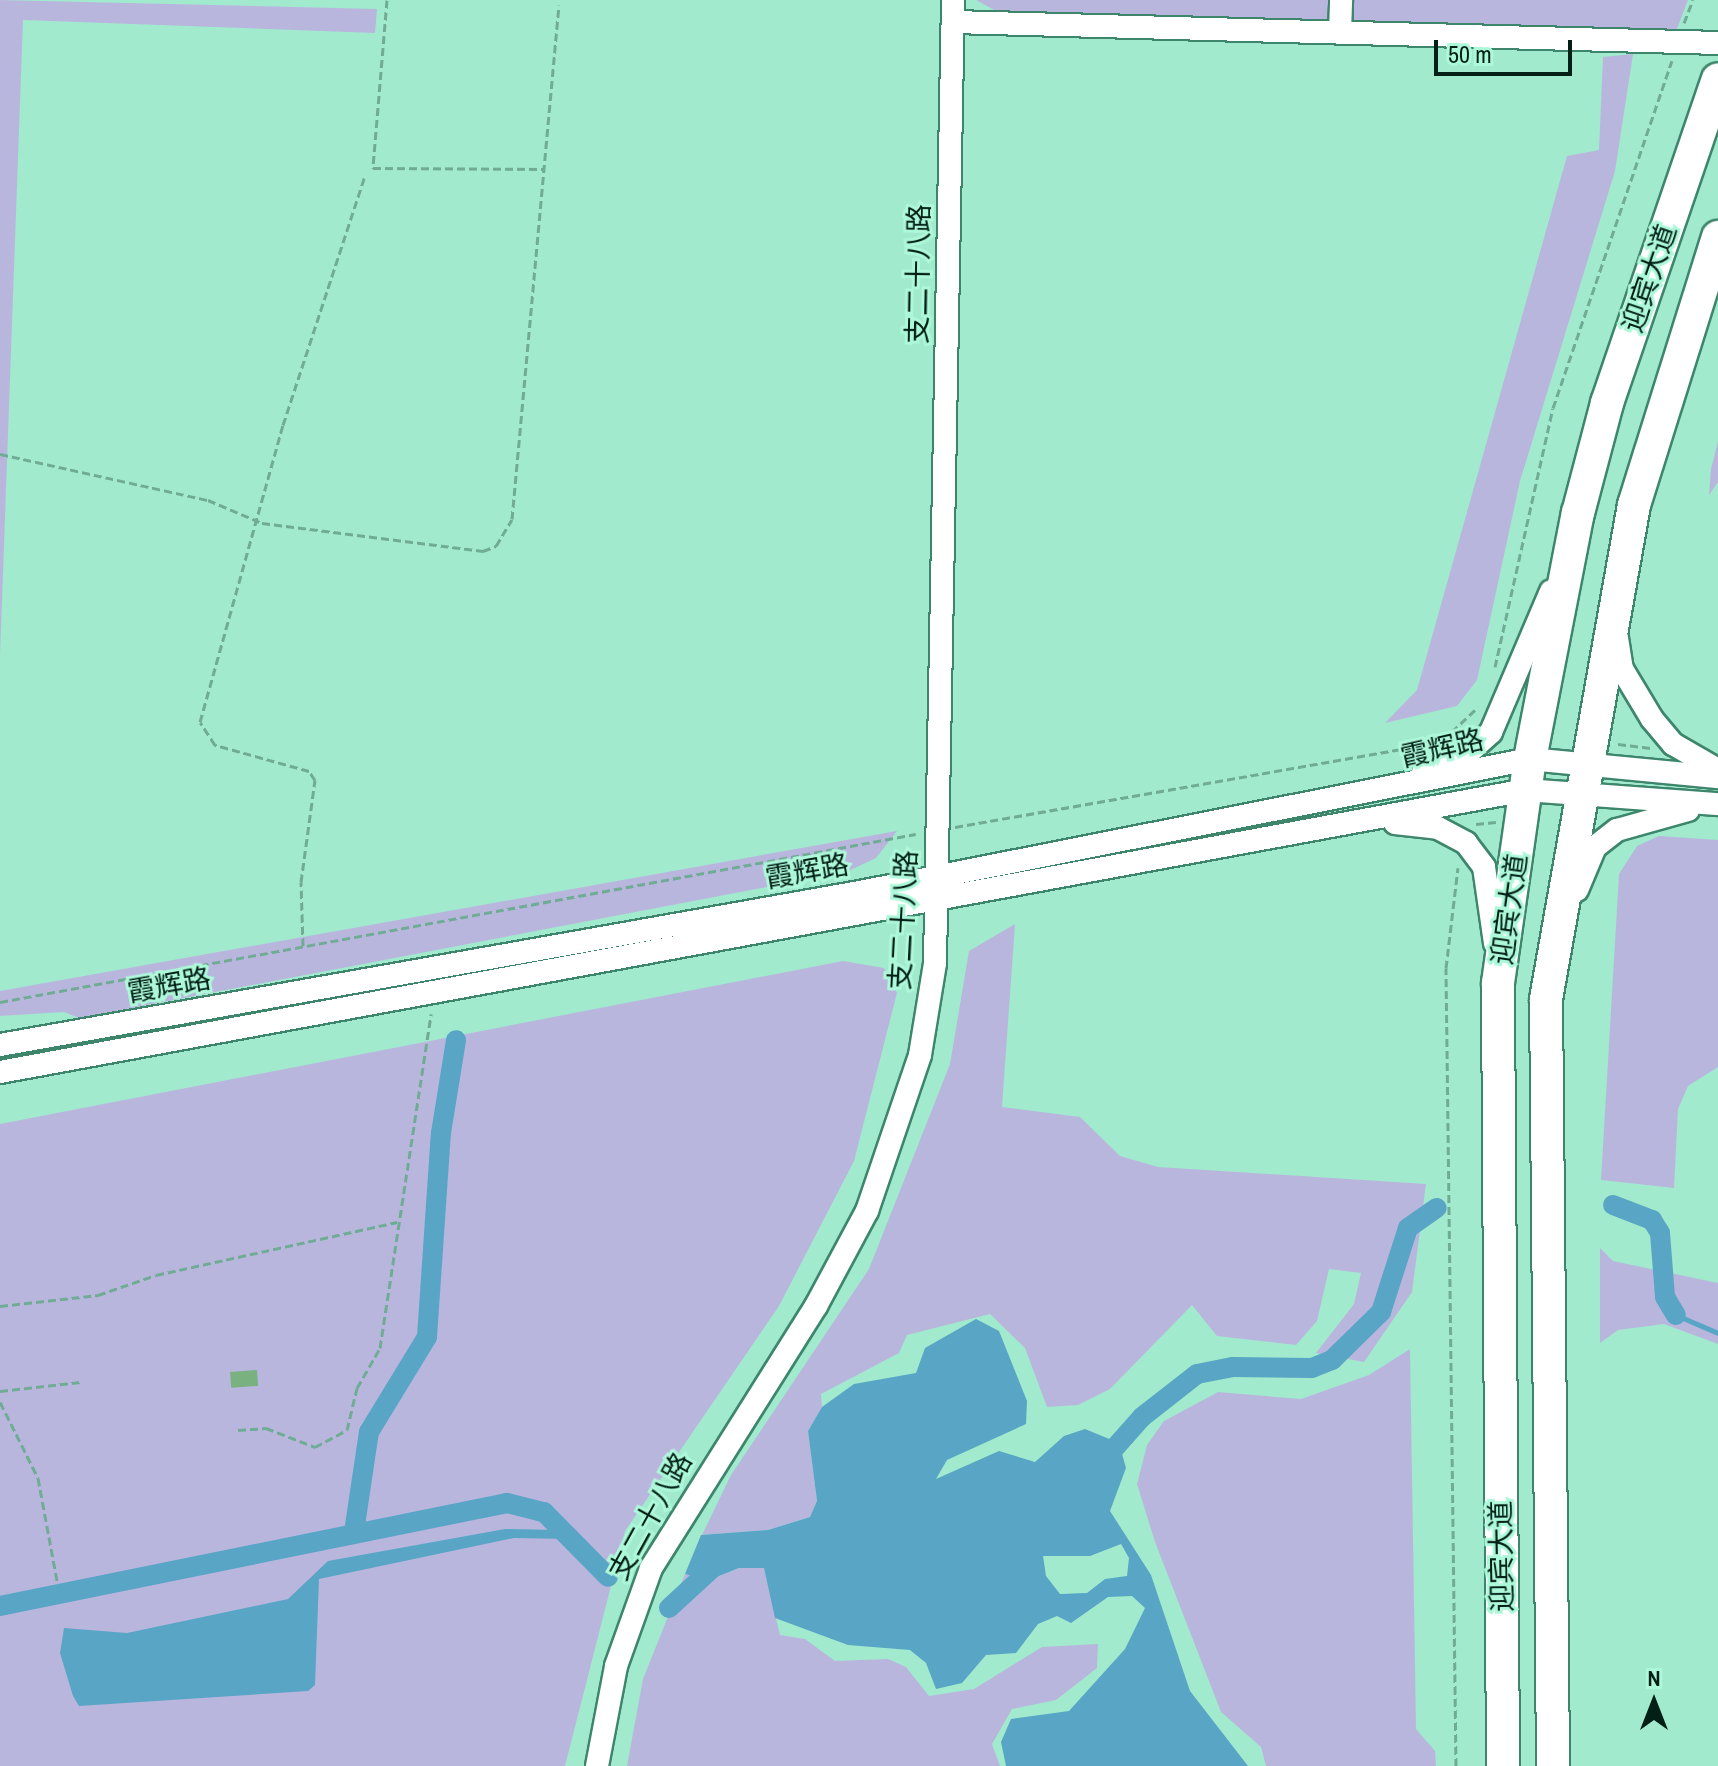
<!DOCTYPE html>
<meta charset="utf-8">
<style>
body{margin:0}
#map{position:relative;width:1718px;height:1766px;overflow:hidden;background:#a1eacd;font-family:"Archivo Narrow","Noto Sans SC",sans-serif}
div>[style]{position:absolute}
.green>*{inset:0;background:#b9b6de}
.water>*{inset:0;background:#59a5c6}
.stream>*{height:5px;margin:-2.5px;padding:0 2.5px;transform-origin:2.5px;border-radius:2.5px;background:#59a5c6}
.canal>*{height:20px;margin:-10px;padding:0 10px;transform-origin:10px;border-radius:10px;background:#59a5c6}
.building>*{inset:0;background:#7ab181;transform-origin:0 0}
.path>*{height:3px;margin-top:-1.5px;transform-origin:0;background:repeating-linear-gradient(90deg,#70ac95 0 8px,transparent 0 12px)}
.roads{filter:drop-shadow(2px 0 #3d866c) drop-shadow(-2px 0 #3d866c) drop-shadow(0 2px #3d866c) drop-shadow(0 -2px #3d866c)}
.minor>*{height:22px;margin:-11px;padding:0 11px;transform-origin:11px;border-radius:11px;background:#fff}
.highway>*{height:32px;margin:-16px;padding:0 16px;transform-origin:16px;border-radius:16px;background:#fff}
span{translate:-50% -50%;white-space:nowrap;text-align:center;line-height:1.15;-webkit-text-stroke:6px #aef8da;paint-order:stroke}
.street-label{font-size:28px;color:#022016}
.north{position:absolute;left:1614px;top:1662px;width:80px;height:80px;-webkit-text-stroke:6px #aef8da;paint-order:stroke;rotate:0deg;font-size:22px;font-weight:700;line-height:32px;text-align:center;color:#022016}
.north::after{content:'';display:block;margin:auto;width:28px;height:36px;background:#022016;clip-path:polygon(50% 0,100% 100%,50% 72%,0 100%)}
.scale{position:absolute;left:1434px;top:40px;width:138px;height:36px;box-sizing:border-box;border:4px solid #022016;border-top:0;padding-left:10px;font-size:24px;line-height:28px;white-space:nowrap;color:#022016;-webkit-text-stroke:6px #aef8da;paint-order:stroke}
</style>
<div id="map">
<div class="green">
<div style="clip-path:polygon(0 0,377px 9px,375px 33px,23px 20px,0 656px)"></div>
<div style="clip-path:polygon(976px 0,1688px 0,1675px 34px,996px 11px)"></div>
<div style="clip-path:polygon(1633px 54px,1615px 171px,1520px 481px,1477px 680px,1457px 706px,1385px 723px,1417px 690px,1567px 156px,1599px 150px,1603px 57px)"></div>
<div style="clip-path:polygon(1718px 441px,1718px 482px,1709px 495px,1711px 469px)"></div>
<div style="clip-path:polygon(897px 831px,876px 858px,846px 872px,79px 1018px,64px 1012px,0 1016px,0 991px)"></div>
<div style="clip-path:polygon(1659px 836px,1718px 840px,1718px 1067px,1688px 1086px,1678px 1109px,1674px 1188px,1601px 1180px,1619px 874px,1637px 846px)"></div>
<div style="clip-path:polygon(1015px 924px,1002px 1107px,1080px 1117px,1120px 1156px,1158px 1167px,1426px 1184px,1412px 1292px,1364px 1362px,1316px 1353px,1354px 1304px,1361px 1273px,1329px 1269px,1317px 1321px,1296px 1345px,1217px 1336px,1192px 1305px,1110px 1389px,1078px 1405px,1047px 1407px,1025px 1348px,990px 1314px,907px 1335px,899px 1353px,821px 1394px,822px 1407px,808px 1431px,817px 1501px,810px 1517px,768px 1530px,702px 1535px,731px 1475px,869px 1269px,950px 1064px,969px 951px)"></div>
<div style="clip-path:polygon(843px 961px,884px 968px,897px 993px,854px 1161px,779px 1306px,625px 1531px,565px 1766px,0 1766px,0 1124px)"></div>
<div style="clip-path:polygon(1600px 1248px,1613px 1261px,1718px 1283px,1718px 1344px,1664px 1324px,1618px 1330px,1600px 1343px)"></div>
<div style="clip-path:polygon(1410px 1349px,1416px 1729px,1435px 1751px,1436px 1766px,1266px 1766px,1261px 1747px,1221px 1712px,1155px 1542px,1137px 1484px,1147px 1445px,1164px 1421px,1218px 1392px,1301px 1399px,1369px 1375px)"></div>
<div style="clip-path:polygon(739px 1568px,764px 1568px,780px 1635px,805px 1639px,835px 1661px,888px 1659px,906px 1667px,929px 1696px,974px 1689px,1042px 1647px,1098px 1644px,1097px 1668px,1056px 1700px,1012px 1709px,992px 1744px,1000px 1766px,627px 1766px,643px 1679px,685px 1574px,709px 1580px)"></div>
</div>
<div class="water">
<div style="clip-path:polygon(evenodd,976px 1319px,999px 1331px,1027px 1401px,1026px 1424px,947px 1460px,936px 1479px,999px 1451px,1035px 1462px,1064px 1436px,1085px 1429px,1119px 1443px,1126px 1468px,1110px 1511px,1151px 1575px,1190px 1691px,1248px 1766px,1006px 1766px,1001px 1742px,1011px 1719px,1069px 1711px,1125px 1649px,1145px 1608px,1132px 1596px,1108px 1597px,1071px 1623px,1057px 1616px,1038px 1624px,1016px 1653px,986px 1655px,962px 1683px,936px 1689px,926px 1663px,910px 1650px,848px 1645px,775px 1618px,764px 1568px,739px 1568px,709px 1580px,685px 1574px,701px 1535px,768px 1530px,810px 1517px,817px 1501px,808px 1431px,822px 1407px,854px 1384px,916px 1373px,925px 1348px,976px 1319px,1121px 1544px,1129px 1558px,1127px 1576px,1105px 1579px,1087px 1593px,1060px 1594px,1046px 1576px,1043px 1556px,1090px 1556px,1121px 1544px)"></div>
<div style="clip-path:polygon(505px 1529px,560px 1530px,569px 1539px,514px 1538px,319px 1579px,315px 1685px,308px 1691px,79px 1706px,73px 1696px,60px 1653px,64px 1628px,127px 1633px,288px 1599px,328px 1561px)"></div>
</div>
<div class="stream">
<div style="left:1676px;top:1315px;width:46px;rotate:23.2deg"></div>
</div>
<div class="canal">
<div style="left:1613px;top:1205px;width:42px;rotate:21deg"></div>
<div style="left:1652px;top:1220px;width:15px;rotate:58deg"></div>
<div style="left:1660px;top:1233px;width:64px;rotate:85.5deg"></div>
<div style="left:1665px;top:1297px;width:21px;rotate:59deg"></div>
<div style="left:1103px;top:1461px;width:59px;rotate:-48.4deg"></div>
<div style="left:1142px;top:1417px;width:70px;rotate:-38deg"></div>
<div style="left:1197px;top:1374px;width:37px;rotate:-11deg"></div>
<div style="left:1233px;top:1367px;width:79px;rotate:0.7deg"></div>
<div style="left:1312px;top:1368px;width:22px;rotate:-22deg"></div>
<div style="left:1332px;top:1360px;width:69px;rotate:-44.4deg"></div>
<div style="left:1381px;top:1312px;width:88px;rotate:-72.2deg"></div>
<div style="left:1408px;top:1228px;width:35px;rotate:-35deg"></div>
<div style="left:354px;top:1532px;width:101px;rotate:-81.5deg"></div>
<div style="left:369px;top:1432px;width:111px;rotate:-58.6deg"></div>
<div style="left:427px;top:1337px;width:204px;rotate:-86.1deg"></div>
<div style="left:441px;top:1133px;width:94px;rotate:-80.8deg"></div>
<div style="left:0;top:1606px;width:517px;rotate:-11.48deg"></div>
<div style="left:507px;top:1503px;width:38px;rotate:14deg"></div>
<div style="left:544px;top:1512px;width:91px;rotate:45.4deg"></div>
<div style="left:669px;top:1608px;width:67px;rotate:-42.6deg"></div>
</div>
<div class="building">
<div style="left:257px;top:1370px;width:16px;height:27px;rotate:86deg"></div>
</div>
<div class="path">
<div style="left:387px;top:0;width:169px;rotate:94.8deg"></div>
<div style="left:373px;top:168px;width:171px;rotate:0.3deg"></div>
<div style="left:1684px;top:23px;width:25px;rotate:-69deg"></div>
<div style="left:0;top:454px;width:213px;rotate:12.5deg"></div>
<div style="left:208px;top:500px;width:59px;rotate:23.1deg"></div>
<div style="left:262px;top:523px;width:223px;rotate:7.2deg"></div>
<div style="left:483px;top:551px;width:14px;rotate:-21deg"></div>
<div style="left:496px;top:546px;width:31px;rotate:-59deg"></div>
<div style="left:512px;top:519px;width:516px;rotate:-84.78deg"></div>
<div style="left:1495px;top:667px;width:265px;rotate:-77.4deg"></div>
<div style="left:1553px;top:408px;width:367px;rotate:-71.1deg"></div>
<div style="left:1443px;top:740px;width:48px;rotate:-43.3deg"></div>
<div style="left:1618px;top:744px;width:33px;rotate:7deg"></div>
<div style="left:1476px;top:824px;width:20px;rotate:-6deg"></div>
<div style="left:955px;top:827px;width:488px;rotate:-9.9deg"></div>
<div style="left:303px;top:946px;width:64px;rotate:-91.8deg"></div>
<div style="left:301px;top:882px;width:103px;rotate:-82.2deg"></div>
<div style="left:315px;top:780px;width:11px;rotate:-124deg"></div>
<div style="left:309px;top:771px;width:98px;rotate:-164.5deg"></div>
<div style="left:215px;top:745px;width:27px;rotate:-123deg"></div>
<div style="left:200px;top:722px;width:308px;rotate:-74.4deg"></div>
<div style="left:283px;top:425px;width:262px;rotate:-71.8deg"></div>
<div style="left:0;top:1002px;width:931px;rotate:-10.39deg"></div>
<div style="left:0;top:1306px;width:99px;rotate:-6.4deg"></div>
<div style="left:98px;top:1295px;width:61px;rotate:-19deg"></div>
<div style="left:156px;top:1275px;width:247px;rotate:-12.4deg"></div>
<div style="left:0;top:1391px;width:81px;rotate:-6.3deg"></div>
<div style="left:0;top:1402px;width:85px;rotate:63.4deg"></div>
<div style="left:38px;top:1478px;width:105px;rotate:79.5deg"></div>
<div style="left:238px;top:1430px;width:28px;rotate:-4deg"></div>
<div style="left:266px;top:1428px;width:53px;rotate:21.2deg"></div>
<div style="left:315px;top:1447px;width:36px;rotate:-28deg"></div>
<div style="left:347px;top:1430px;width:43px;rotate:-76.6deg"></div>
<div style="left:357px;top:1388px;width:46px;rotate:-60.1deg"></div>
<div style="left:380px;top:1348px;width:338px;rotate:-81.3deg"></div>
<div style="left:1456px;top:1766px;width:798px;rotate:-90.72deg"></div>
<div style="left:1446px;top:968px;width:101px;rotate:-83.2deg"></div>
</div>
<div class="roads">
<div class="minor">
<div style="left:953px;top:22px;width:765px;rotate:1.57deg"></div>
<div style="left:1340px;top:32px;width:32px;rotate:-88deg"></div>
<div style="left:1617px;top:638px;width:31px;rotate:81deg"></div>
<div style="left:1622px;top:669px;width:58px;rotate:59deg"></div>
<div style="left:1652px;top:719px;width:33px;rotate:50deg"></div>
<div style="left:1673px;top:744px;width:52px;rotate:30deg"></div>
<div style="left:1423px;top:772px;width:49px;rotate:-22.9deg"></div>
<div style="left:1468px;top:753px;width:31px;rotate:-42deg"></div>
<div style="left:1491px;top:732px;width:153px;rotate:-66.9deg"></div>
<div style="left:1395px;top:823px;width:43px;rotate:6.6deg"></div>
<div style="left:1438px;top:828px;width:32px;rotate:28deg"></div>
<div style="left:1466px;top:843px;width:30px;rotate:53deg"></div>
<div style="left:1484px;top:867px;width:77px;rotate:81.8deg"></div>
<div style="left:1577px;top:890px;width:47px;rotate:-67.3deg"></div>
<div style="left:1595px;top:847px;width:28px;rotate:-38deg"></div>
<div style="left:1617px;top:830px;width:74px;rotate:-15.7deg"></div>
<div style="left:0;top:1045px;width:874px;rotate:-10.09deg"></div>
<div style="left:860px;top:892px;width:683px;rotate:-11.23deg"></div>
<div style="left:1530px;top:759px;width:189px;rotate:5.5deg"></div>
<div style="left:0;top:1072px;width:1552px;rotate:-10.47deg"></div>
<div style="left:1526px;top:790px;width:193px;rotate:4.2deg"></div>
<div style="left:597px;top:1766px;width:102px;rotate:-79.2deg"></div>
<div style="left:616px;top:1666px;width:104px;rotate:-70.3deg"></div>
<div style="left:651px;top:1568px;width:310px;rotate:-57.8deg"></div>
<div style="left:816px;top:1306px;width:108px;rotate:-61.8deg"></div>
<div style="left:867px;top:1211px;width:165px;rotate:-71.2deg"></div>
<div style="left:920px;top:1055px;width:93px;rotate:-80.7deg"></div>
<div style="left:935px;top:963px;width:963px;rotate:-88.93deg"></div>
</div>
<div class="highway">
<div style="left:1503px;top:1766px;width:783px;rotate:-90.37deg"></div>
<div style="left:1498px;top:983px;width:226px;rotate:-81.9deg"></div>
<div style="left:1530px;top:759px;width:251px;rotate:-79deg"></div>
<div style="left:1578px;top:513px;width:114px;rotate:-75.2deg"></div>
<div style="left:1607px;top:403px;width:342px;rotate:-71.1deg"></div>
<div style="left:1553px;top:1766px;width:767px;rotate:-90.52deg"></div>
<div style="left:1546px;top:999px;width:502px;rotate:-79.9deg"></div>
<div style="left:1634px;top:505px;width:281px;rotate:-72.6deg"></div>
</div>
</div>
<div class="street-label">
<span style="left:918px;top:274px;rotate:-89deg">支二十八路</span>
<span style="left:1649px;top:278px;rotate:-71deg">迎宾大道</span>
<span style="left:1442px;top:748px;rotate:-13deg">霞辉路</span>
<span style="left:807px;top:871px;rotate:-10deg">霞辉路</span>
<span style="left:1509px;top:909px;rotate:-82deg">迎宾大道</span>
<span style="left:903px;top:920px;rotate:-87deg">支二十八路</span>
<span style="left:169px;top:985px;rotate:-10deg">霞辉路</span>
<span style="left:650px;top:1516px;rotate:-61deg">支二十八路</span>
<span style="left:1501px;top:1556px;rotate:-91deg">迎宾大道</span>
</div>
<div class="north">N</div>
<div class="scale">50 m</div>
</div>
